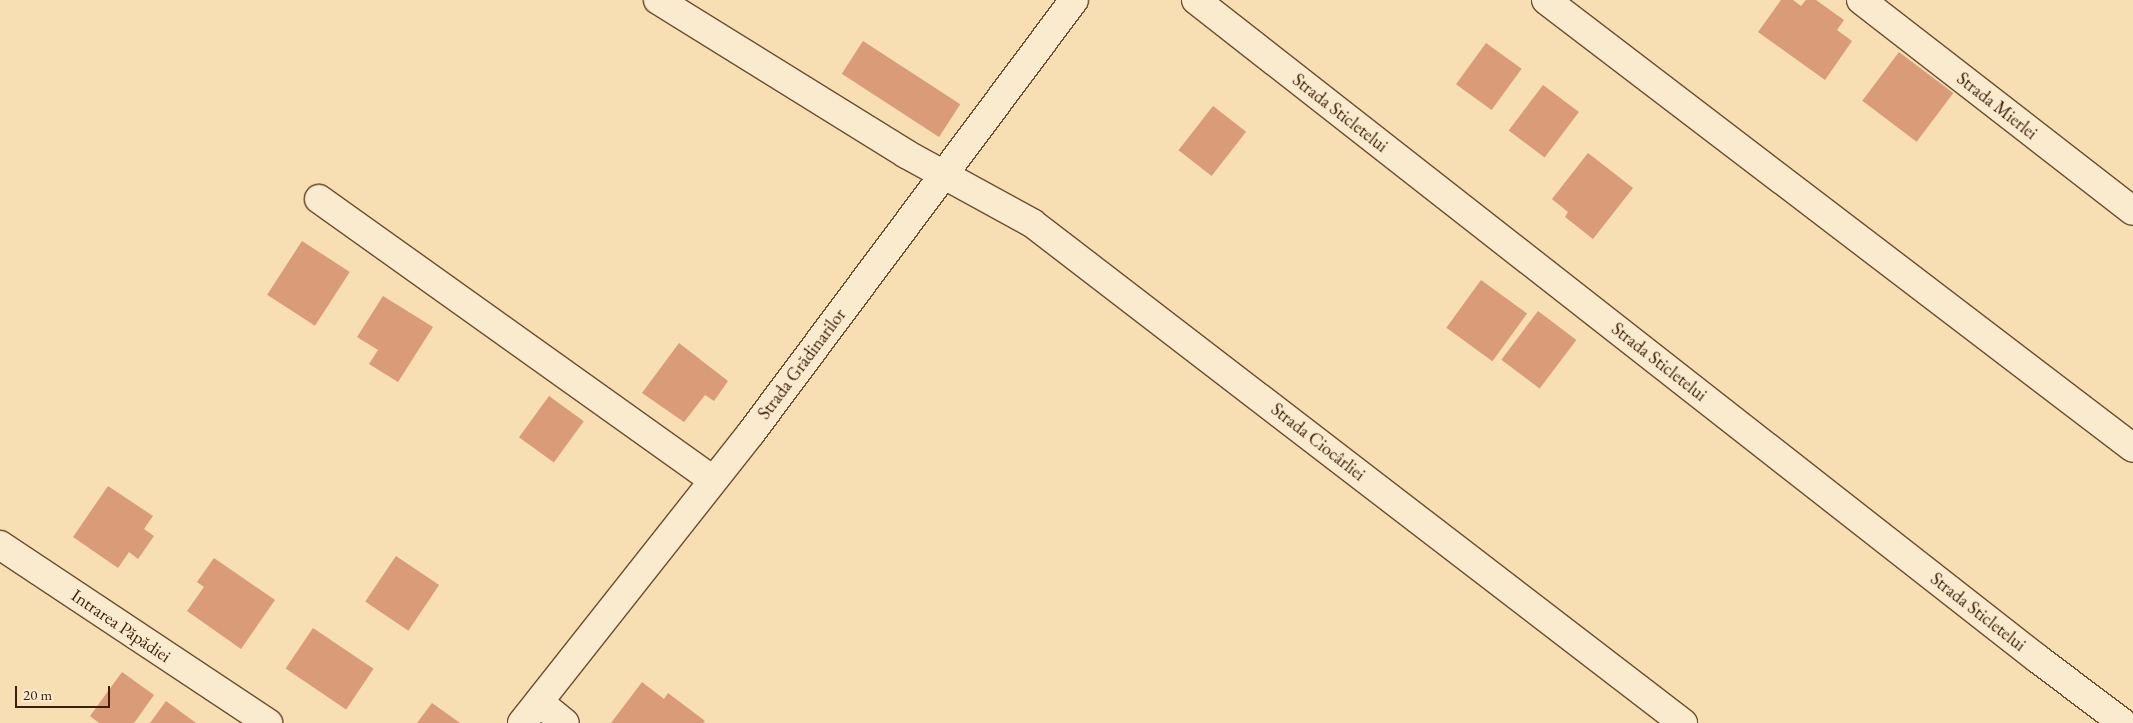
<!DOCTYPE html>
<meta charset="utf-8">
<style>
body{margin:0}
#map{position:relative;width:2133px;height:723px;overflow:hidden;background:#f7deb3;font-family:"EB Garamond",serif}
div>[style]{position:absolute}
.building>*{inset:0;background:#da9b79;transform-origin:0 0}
.roads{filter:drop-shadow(1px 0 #6b4f30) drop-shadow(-1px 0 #6b4f30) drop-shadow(0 1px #6b4f30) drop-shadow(0 -1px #6b4f30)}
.street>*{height:28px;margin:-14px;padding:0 14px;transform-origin:14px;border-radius:14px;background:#faeace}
span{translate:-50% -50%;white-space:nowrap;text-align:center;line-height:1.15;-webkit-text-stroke:5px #faeace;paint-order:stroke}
.street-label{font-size:18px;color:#3c1f05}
.scale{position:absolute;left:15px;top:686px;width:95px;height:22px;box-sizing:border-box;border:2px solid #3c1f05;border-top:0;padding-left:6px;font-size:15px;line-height:18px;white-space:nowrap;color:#3c1f05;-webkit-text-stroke:4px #faeace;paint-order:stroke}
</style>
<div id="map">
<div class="building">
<div style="clip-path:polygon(1781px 0,1793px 0,1801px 6px,1806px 0,1816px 0,1844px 20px,1837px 30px,1852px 41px,1825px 80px,1758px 32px)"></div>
<div style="left:863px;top:41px;width:116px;height:39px;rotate:33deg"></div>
<div style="left:1486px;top:43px;width:44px;height:51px;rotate:36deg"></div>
<div style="left:1899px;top:52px;width:68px;height:61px;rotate:37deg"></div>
<div style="left:1543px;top:85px;width:45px;height:57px;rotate:37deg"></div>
<div style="left:1213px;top:106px;width:42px;height:56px;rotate:38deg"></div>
<div style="clip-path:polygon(1588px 153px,1633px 188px,1593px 239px,1565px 217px,1568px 212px,1552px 199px)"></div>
<div style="left:302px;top:241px;width:57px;height:64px;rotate:33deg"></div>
<div style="left:1481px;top:280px;width:57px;height:59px;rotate:36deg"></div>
<div style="clip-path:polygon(383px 296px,433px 327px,398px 382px,369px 364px,378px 350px,357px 337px)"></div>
<div style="left:1538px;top:311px;width:48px;height:61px;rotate:37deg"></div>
<div style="clip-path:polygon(679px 343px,728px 381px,714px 401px,705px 395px,684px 422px,642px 393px)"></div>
<div style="left:549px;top:396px;width:43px;height:51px;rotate:36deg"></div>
<div style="clip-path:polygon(108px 486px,153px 516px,144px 529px,154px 536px,138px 559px,129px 552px,118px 568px,73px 537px)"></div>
<div style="left:396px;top:556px;width:52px;height:55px;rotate:34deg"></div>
<div style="clip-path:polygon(214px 558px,275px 600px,241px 649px,187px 611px,204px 587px,197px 582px)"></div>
<div style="left:313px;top:628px;width:73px;height:49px;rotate:34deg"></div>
<div style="clip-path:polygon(122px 672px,154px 695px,134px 723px,99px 723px,90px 716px)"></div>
<div style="clip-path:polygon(642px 682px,664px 699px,668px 693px,705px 721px,703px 723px,611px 723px)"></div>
<div style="clip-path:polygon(166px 701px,196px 723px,150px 723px)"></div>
<div style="clip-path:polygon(432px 703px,460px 723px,417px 723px)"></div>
</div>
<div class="roads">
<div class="street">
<div style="left:658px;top:0;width:292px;rotate:31.8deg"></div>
<div style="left:906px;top:154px;width:144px;rotate:28.7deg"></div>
<div style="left:1032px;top:223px;width:821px;rotate:37.53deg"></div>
<div style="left:1196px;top:0;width:1069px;rotate:38.05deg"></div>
<div style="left:2038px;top:659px;width:106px;rotate:37deg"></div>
<div style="left:1546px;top:0;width:738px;rotate:37.35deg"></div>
<div style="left:1861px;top:0;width:344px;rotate:37.8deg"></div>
<div style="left:319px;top:199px;width:483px;rotate:35.5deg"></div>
<div style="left:0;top:545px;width:322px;rotate:33.6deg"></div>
<div style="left:539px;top:702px;width:33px;rotate:39deg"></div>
<div style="left:522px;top:723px;width:370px;rotate:-51.7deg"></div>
<div style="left:751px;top:433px;width:540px;rotate:-53.28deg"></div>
</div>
</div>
<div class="street-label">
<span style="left:1997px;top:106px;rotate:38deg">Strada Mierlei</span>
<span style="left:1340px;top:113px;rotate:38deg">Strada Sticletelui</span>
<span style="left:1659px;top:362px;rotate:38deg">Strada Sticletelui</span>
<span style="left:802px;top:364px;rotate:-53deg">Strada Grădinarilor</span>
<span style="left:1318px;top:442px;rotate:38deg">Strada Ciocârliei</span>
<span style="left:1978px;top:612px;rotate:38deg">Strada Sticletelui</span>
<span style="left:121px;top:626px;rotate:34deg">Intrarea Păpădiei</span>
</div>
<div class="scale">20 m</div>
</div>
